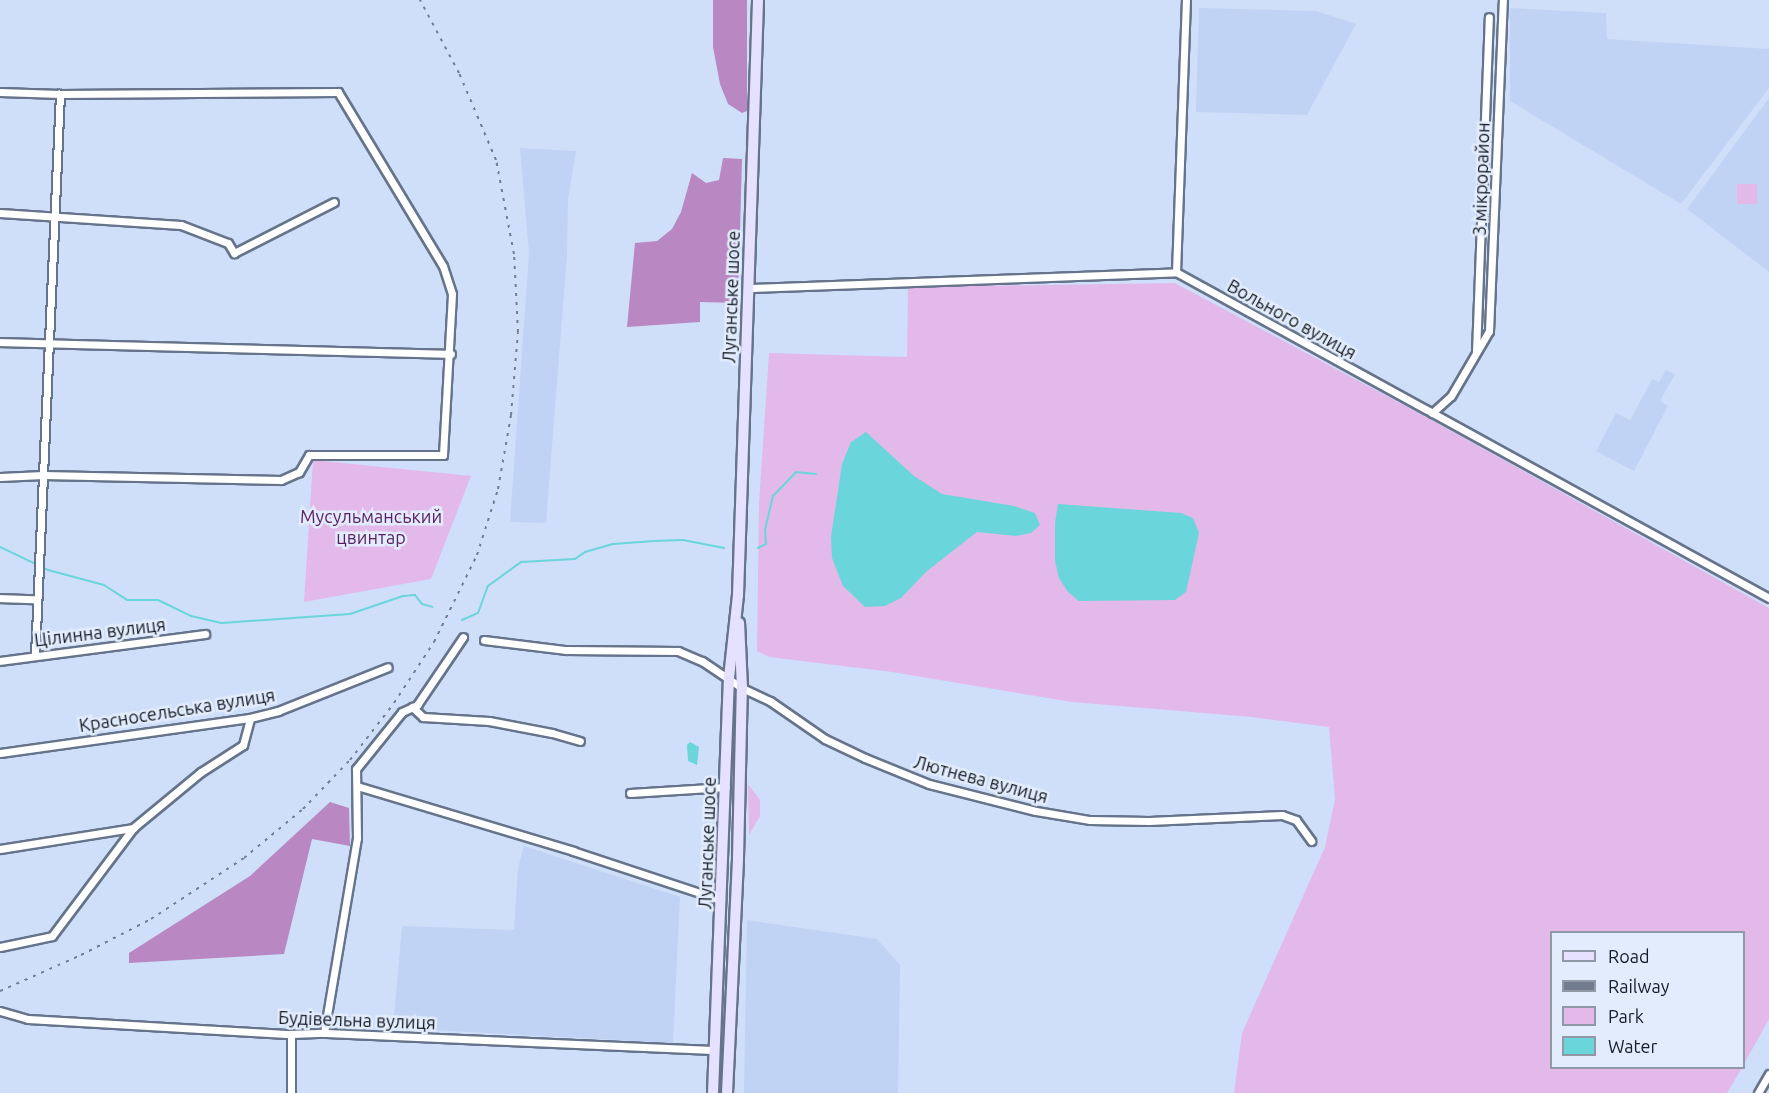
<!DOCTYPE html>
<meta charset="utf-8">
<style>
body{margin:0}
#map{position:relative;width:1769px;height:1093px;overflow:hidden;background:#cfdffa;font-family:Ubuntu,sans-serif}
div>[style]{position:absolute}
.built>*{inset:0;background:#c1d3f4}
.green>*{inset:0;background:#e3b9ea;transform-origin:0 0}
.forest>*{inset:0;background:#b987c1}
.water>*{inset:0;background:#6ad5da}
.stream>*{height:2px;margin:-1px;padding:0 1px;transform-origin:1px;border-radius:1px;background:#6ad5da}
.roads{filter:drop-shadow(2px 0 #66748b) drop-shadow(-2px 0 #66748b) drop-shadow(0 2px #66748b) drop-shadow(0 -2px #66748b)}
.street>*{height:7px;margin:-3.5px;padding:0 3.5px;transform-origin:3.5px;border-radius:3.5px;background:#fff}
.primary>*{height:10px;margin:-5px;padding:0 5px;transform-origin:5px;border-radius:5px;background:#e5e1fe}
.rail>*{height:2px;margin-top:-1px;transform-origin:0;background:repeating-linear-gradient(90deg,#727d8f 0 3px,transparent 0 9px)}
span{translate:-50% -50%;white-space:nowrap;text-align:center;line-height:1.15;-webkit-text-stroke:5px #e2ecfc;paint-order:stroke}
.street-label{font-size:18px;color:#171d26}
.park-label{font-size:18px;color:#5a1e64}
.legend{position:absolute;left:1550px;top:931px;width:195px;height:138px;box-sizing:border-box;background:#e2ecfc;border:2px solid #9199a6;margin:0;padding:8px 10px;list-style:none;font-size:18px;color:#171d26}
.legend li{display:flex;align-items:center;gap:12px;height:30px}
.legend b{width:30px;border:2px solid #9199a6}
</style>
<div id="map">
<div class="built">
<div style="clip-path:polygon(1199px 8px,1316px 11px,1356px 24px,1307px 115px,1196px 112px)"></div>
<div style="clip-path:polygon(1510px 8px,1606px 13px,1607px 39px,1769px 49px,1769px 88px,1681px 204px,1510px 101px)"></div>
<div style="clip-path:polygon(1769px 98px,1769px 272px,1687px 209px)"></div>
<div style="clip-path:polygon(520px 148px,576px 151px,568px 199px,567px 255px,546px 523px,510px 522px,529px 253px)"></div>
<div style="clip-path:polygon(1666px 370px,1675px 374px,1660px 401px,1668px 406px,1634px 471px,1596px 451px,1616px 413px,1630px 420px,1652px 379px,1659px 382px)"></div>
<div style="clip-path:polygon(524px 846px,680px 897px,673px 1043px,393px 1028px,402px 926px,514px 930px,518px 868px)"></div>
<div style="clip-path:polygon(747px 920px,877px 939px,900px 965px,898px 1093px,744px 1093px)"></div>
</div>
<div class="green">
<div style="left:1757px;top:184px;width:20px;height:20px;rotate:90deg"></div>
<div style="clip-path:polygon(1175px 283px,1428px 418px,1769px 608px,1769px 1019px,1744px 1064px,1744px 932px,1552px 932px,1552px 1068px,1742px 1068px,1727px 1093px,1234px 1093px,1242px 1033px,1325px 847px,1335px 799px,1329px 727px,1251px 717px,1072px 702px,892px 672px,769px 657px,757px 651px,759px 503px,769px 353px,907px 357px,908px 287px)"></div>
<div style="clip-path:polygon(313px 460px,471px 476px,431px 579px,304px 602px)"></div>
<div style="clip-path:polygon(748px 784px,760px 800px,760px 816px,749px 835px)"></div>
</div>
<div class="forest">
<div style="clip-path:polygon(713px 0,747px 0,747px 111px,742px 113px,728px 104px,720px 84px,713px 47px)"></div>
<div style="clip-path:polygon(723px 158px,742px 159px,738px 303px,700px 302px,700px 322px,627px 327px,635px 243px,657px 241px,672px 229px,681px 212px,692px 173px,706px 183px,719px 180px)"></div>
<div style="clip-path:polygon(330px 802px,349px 808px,350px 846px,312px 839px,284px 954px,129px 963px,129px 953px,250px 876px)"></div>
</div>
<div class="water">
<div style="clip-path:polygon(866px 432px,914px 476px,942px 494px,1014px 506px,1035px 513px,1040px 525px,1031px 533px,1016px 536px,977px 532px,927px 571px,901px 598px,885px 606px,865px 607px,843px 586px,832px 558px,831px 537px,842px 464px,851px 442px)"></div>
<div style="clip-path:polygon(1058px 504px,1181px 513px,1193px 518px,1199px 533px,1186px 592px,1175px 600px,1079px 601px,1068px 592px,1059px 578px,1055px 561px,1055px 523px)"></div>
<div style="clip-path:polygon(690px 742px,699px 747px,697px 765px,688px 761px,687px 745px)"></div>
</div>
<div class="stream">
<div style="left:0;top:547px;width:53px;rotate:25.6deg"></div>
<div style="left:48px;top:570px;width:58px;rotate:15deg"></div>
<div style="left:104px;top:585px;width:27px;rotate:33deg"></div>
<div style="left:127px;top:600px;width:31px"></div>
<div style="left:158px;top:600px;width:37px;rotate:26deg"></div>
<div style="left:191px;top:616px;width:32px;rotate:13deg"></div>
<div style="left:222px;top:623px;width:128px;rotate:-4deg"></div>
<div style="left:350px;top:614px;width:56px;rotate:-18.8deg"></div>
<div style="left:403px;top:596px;width:12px;rotate:-5deg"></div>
<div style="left:415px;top:595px;width:11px;rotate:52deg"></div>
<div style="left:422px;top:604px;width:11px;rotate:15deg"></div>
<div style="left:758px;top:548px;width:9px;rotate:-27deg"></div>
<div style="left:766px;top:544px;width:14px;rotate:-94deg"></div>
<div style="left:765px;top:530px;width:35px;rotate:-77deg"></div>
<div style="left:773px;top:496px;width:33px;rotate:-46deg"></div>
<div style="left:796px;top:472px;width:20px;rotate:6deg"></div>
<div style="left:462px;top:620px;width:17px;rotate:-24deg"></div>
<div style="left:478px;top:613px;width:29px;rotate:-70deg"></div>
<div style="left:488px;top:586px;width:41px;rotate:-36deg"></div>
<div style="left:521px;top:562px;width:54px;rotate:-3.2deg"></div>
<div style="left:575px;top:559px;width:12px;rotate:-35deg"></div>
<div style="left:585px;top:552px;width:29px;rotate:-16deg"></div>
<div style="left:613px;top:544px;width:41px;rotate:-4.2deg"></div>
<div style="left:654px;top:541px;width:29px;rotate:-2deg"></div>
<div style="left:683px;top:540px;width:42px;rotate:11deg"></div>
</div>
<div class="roads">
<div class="street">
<div style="left:0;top:92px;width:60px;rotate:1.9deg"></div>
<div style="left:60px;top:94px;width:278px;rotate:-0.4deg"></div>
<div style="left:338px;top:92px;width:203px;rotate:58.9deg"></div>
<div style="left:443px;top:266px;width:29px;rotate:72deg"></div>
<div style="left:452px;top:294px;width:161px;rotate:93.2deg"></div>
<div style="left:443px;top:455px;width:134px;rotate:180deg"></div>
<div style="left:309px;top:455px;width:20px;rotate:120deg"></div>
<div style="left:299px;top:472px;width:20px;rotate:156deg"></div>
<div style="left:281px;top:480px;width:238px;rotate:-178.8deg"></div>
<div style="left:43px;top:475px;width:43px;rotate:177.3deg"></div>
<div style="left:0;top:213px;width:181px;rotate:3.8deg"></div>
<div style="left:181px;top:225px;width:50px;rotate:21deg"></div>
<div style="left:228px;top:243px;width:12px;rotate:59deg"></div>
<div style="left:234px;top:253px;width:112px;rotate:-27deg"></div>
<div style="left:1176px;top:272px;width:272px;rotate:-87.9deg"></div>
<div style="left:748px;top:288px;width:428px;rotate:-2.1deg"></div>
<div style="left:1176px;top:272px;width:677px;rotate:28.8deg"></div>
<div style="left:0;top:342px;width:451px;rotate:1.5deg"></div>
<div style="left:1476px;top:352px;width:335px;rotate:-87.8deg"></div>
<div style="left:1432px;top:413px;width:25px;rotate:-42deg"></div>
<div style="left:1451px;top:396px;width:75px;rotate:-59.7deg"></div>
<div style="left:1489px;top:331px;width:331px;rotate:-87.6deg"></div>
<div style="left:0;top:598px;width:37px;rotate:2deg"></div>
<div style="left:484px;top:640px;width:83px;rotate:7deg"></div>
<div style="left:566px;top:650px;width:112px;rotate:0.5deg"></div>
<div style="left:678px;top:651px;width:26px;rotate:23deg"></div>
<div style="left:702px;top:661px;width:48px;rotate:34deg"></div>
<div style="left:742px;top:688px;width:31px;rotate:25deg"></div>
<div style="left:770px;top:701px;width:67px;rotate:34.6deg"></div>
<div style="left:825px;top:739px;width:44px;rotate:25.4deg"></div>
<div style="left:865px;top:758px;width:69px;rotate:22.1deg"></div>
<div style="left:929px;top:784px;width:110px;rotate:14.2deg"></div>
<div style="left:1036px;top:811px;width:55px;rotate:9.5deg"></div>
<div style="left:1090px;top:820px;width:59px;rotate:1deg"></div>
<div style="left:1149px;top:821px;width:133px;rotate:-2.6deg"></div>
<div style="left:1282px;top:815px;width:15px;rotate:20deg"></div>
<div style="left:1296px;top:820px;width:26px;rotate:54deg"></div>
<div style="left:35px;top:655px;width:562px;rotate:-87.45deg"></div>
<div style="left:0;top:661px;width:207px;rotate:-7.5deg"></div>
<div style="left:412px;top:707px;width:15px;rotate:42deg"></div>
<div style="left:423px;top:717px;width:66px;rotate:3.5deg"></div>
<div style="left:489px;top:721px;width:64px;rotate:10.8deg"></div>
<div style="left:552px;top:733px;width:29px;rotate:16deg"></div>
<div style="left:0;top:753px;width:252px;rotate:-8deg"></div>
<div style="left:250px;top:718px;width:29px;rotate:-14deg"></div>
<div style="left:278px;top:711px;width:118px;rotate:-21.8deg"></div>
<div style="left:357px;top:786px;width:226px;rotate:16.7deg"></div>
<div style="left:573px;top:851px;width:156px;rotate:18.3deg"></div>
<div style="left:630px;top:793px;width:96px;rotate:-3.6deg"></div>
<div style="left:0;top:849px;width:135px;rotate:-9deg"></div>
<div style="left:0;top:947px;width:53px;rotate:-11.9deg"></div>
<div style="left:52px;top:936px;width:135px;rotate:-53.1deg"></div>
<div style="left:133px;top:828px;width:88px;rotate:-39.5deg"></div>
<div style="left:201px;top:772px;width:50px;rotate:-32.7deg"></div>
<div style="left:243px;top:745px;width:28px;rotate:-75deg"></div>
<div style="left:0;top:1011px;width:29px;rotate:16deg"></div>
<div style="left:28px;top:1019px;width:263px;rotate:3.3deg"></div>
<div style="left:291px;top:1034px;width:33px;rotate:-2deg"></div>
<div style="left:324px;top:1033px;width:391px;rotate:2.5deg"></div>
<div style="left:324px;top:1033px;width:198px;rotate:-80.4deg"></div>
<div style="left:357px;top:838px;width:69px;rotate:-90.8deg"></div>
<div style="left:356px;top:769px;width:73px;rotate:-51.1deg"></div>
<div style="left:402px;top:712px;width:17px;rotate:-25deg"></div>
<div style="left:417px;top:705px;width:82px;rotate:-55.9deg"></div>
<div style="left:291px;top:1093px;width:59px;rotate:-90deg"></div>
<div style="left:1758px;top:1093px;width:22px;rotate:-60deg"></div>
</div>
<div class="primary">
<div style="left:713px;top:1093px;width:415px;rotate:-87.8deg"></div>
<div style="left:729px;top:678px;width:83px;rotate:-83.8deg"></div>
<div style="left:738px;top:595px;width:595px;rotate:-88.07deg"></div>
<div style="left:727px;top:1093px;width:235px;rotate:-87.3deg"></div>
<div style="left:738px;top:858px;width:170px;rotate:-88.7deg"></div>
<div style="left:742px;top:688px;width:65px;rotate:-92.6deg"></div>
</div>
</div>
<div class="rail">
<div style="left:0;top:991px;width:89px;rotate:-24deg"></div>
<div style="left:81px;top:955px;width:79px;rotate:-27.2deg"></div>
<div style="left:151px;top:919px;width:111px;rotate:-33.3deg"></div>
<div style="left:244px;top:858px;width:77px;rotate:-39.7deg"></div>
<div style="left:303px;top:809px;width:68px;rotate:-46.2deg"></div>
<div style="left:350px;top:760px;width:72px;rotate:-52.3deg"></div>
<div style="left:394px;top:703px;width:73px;rotate:-56.7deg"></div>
<div style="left:434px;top:642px;width:97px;rotate:-63.7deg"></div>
<div style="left:477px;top:555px;width:69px;rotate:-72.3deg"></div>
<div style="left:498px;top:489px;width:75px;rotate:-80deg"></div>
<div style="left:511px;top:415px;width:83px;rotate:-85.2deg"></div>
<div style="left:518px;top:332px;width:78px;rotate:-92.9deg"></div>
<div style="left:514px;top:254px;width:96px;rotate:-100.8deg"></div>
<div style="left:496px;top:160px;width:95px;rotate:-113deg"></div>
<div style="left:459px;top:73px;width:83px;rotate:-118.1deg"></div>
</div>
<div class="street-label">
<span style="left:1481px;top:179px;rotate:-88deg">3 мікрорайон</span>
<span style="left:731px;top:297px;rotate:-88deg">Луганське шосе</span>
<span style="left:1292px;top:319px;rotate:29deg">Вольного вулиця</span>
<span style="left:100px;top:632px;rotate:-7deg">Цілинна вулиця</span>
<span style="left:177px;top:710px;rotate:-9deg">Красносельська вулиця</span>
<span style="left:981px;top:779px;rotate:15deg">Лютнева вулиця</span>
<span style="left:707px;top:843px;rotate:-88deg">Луганське шосе</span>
<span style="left:357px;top:1020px;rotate:2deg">Будівельна вулиця</span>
</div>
<div class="park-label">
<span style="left:371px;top:527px">Мусульманський<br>цвинтар</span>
</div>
<ul class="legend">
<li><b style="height:8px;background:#e5e1fe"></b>Road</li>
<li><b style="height:8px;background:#727d8f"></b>Railway</li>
<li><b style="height:16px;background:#e3b9ea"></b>Park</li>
<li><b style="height:16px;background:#6ad5da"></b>Water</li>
</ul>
</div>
